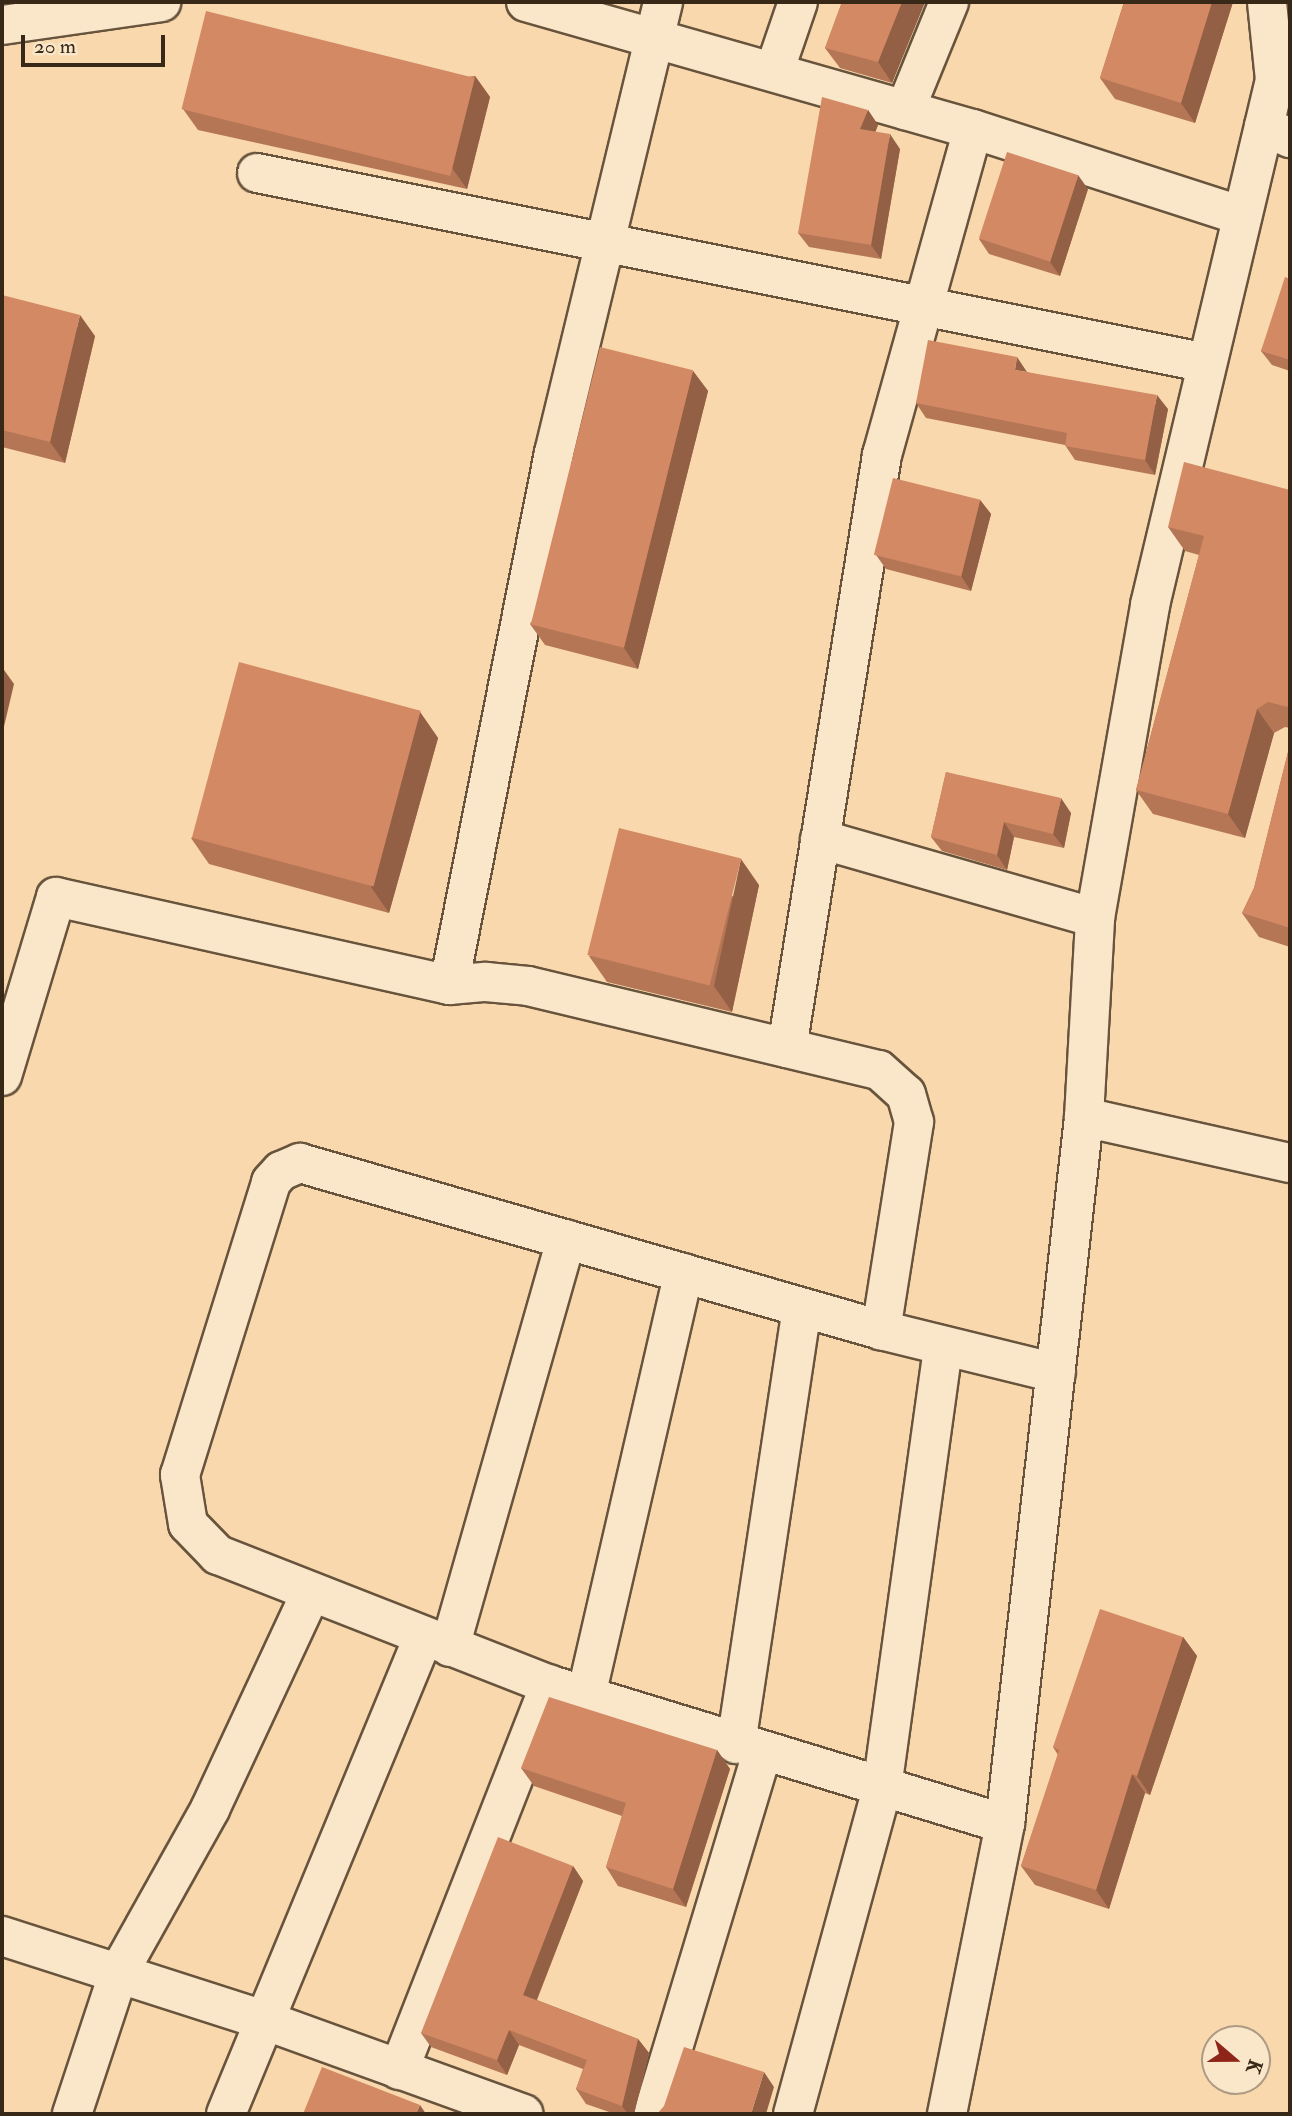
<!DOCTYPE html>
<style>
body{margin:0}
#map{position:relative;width:1292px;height:2116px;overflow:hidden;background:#f8d8ac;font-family:"IM FELL Double Pica",serif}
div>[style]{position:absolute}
.roads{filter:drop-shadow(2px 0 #68543d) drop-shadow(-2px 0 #68543d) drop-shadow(0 2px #68543d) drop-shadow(0 -2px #68543d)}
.street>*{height:38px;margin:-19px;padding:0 19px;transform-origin:19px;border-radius:19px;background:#fae6c9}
.secondary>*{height:38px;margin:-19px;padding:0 19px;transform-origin:19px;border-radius:19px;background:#fae6c9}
.wall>*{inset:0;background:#b57656}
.shaded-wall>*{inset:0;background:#936046}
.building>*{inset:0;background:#d28964;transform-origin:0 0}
span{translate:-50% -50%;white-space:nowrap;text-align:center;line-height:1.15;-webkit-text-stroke:5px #fae6c9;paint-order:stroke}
.frame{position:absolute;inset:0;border:4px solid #382818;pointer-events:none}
.north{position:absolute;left:1201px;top:2025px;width:70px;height:70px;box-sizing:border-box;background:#fae6c9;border:2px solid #ac9a82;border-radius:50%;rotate:110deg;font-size:19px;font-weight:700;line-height:28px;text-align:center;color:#382818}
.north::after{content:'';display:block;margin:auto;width:24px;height:32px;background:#8f2418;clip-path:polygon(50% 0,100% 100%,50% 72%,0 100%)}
.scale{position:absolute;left:21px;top:35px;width:144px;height:32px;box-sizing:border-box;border:4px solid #382818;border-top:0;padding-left:9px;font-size:21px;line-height:24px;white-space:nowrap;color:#382818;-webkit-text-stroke:5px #fae6c9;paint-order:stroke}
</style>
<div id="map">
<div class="roads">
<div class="street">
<div style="left:526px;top:2px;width:465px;rotate:15.9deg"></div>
<div style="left:973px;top:129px;width:283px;rotate:17.9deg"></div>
<div style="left:2px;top:25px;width:161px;rotate:-8.2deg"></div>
<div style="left:774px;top:72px;width:74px;rotate:-71.1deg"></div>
<div style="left:905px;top:110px;width:117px;rotate:-67.8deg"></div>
<div style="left:1264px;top:126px;width:29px;rotate:25deg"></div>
<div style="left:257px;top:173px;width:969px;rotate:11.31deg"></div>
<div style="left:820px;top:839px;width:286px;rotate:16deg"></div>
<div style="left:449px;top:985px;width:542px;rotate:-78.84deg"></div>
<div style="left:554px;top:453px;width:464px;rotate:-76.4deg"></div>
<div style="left:787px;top:1048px;width:601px;rotate:-80.9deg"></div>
<div style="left:882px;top:455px;width:338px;rotate:-74.4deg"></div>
<div style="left:2px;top:1076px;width:187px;rotate:-73.2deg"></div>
<div style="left:56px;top:897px;width:403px;rotate:12.6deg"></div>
<div style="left:449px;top:985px;width:37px;rotate:-5deg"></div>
<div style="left:486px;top:982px;width:42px;rotate:5.4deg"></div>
<div style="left:528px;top:986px;width:361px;rotate:13.5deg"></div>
<div style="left:879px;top:1070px;width:36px;rotate:42deg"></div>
<div style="left:906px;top:1094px;width:29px;rotate:74deg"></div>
<div style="left:914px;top:1122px;width:211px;rotate:99deg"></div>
<div style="left:1084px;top:1117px;width:211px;rotate:12.6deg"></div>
<div style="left:450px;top:1647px;width:424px;rotate:-74.1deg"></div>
<div style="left:586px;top:1696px;width:434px;rotate:-77deg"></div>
<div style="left:736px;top:1744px;width:441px;rotate:-81.4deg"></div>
<div style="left:1005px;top:1824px;width:476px;rotate:-163deg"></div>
<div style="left:550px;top:1685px;width:357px;rotate:-158.6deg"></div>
<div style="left:218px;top:1555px;width:43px;rotate:-134.1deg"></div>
<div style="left:188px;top:1524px;width:50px;rotate:-99.3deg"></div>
<div style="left:180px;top:1475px;width:307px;rotate:-72.7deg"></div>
<div style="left:271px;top:1182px;width:15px;rotate:-48deg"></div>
<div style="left:281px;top:1171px;width:21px;rotate:-23deg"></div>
<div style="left:300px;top:1163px;width:605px;rotate:16.04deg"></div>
<div style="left:881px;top:1330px;width:180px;rotate:13.8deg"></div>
<div style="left:399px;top:2070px;width:414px;rotate:-68.6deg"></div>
<div style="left:72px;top:2114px;width:150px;rotate:-71.7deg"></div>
<div style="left:119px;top:1972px;width:187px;rotate:-60.8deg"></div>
<div style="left:210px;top:1809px;width:239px;rotate:-65deg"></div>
<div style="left:226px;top:2114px;width:515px;rotate:-67.52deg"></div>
<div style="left:653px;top:2114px;width:377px;rotate:-73.2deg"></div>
<div style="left:793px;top:2114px;width:338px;rotate:-74.7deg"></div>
<div style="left:882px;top:1788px;width:446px;rotate:-82.1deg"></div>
</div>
<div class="secondary">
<div style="left:2px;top:1936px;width:275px;rotate:17.8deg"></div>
<div style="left:264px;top:2020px;width:276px;rotate:19.9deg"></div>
<div style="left:947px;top:2114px;width:296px;rotate:-78.7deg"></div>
<div style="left:1005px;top:1824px;width:711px;rotate:-83.62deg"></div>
<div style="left:1084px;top:1117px;width:199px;rotate:-86.8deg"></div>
<div style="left:1095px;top:918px;width:318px;rotate:-80deg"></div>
<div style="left:1150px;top:605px;width:540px;rotate:-76.61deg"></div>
<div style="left:1275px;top:80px;width:78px;rotate:-95.9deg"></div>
</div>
</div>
<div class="wall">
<div style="clip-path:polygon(842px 2px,925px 2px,892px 83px,840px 68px,825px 48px)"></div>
<div style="clip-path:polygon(1124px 2px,1233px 2px,1195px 123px,1115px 99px,1100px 78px)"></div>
<div style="clip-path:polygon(475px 76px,490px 97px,467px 189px,198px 130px,183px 109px)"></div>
<div style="clip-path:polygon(868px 110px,878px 125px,875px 132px,900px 149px,881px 259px,809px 247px,798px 233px)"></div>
<div style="clip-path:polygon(1088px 189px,1060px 276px,989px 254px,979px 239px)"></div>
<div style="clip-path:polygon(1290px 279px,1290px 371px,1272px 365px,1261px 351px)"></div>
<div style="clip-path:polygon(2px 295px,95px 336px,65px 463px,2px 447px)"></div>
<div style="clip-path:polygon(693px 371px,708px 391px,638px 669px,545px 645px,530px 624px)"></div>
<div style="clip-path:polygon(1027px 372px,1168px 409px,1155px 475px,1075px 460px,1065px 445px,926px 418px,916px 403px)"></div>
<div style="clip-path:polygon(1290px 490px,1290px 728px,1285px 727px,1274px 733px,1245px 838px,1153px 814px,1136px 790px,1199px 555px,1185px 551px,1168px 527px)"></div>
<div style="clip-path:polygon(980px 500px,991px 514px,971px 591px,886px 569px,876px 555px)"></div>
<div style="clip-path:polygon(420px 712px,438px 738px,389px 913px,209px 864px,191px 838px)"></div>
<div style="clip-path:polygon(1290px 744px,1290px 947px,1259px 937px,1242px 913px,1254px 888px)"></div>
<div style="clip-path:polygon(946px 772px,1071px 813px,1064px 848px,1014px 837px,1007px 870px,942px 851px,931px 837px)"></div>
<div style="clip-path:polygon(759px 885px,732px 1012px,607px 982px,589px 956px)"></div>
<div style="clip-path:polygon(1183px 1637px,1197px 1656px,1150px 1795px,1145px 1793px,1109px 1909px,1035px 1885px,1021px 1866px,1058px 1755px,1053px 1747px)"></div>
<div style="clip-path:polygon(717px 1750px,730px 1769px,686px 1907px,618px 1886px,606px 1867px,622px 1816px,534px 1786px,521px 1768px)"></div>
<div style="clip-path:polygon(573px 1866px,583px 1881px,537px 2000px,638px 2039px,649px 2053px,634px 2114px,615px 2114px,586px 2104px,576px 2089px,583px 2069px,519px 2045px,507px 2075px,431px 2047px,421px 2033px)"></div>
</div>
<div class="shaded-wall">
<div style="clip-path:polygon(902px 2px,925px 2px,892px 83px,878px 62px)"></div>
<div style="clip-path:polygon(1212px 2px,1233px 2px,1195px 123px,1181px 103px)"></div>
<div style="clip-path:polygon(475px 76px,490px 97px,467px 189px,452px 168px)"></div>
<div style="clip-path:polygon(868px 110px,878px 125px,871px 144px,860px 129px)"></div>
<div style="clip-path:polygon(890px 134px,900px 149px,881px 259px,871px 245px)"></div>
<div style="clip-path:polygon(1078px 175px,1088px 189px,1060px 276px,1050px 262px)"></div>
<div style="clip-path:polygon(80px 315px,95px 336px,65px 463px,50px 442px)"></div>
<div style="clip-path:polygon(1017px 357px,1027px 372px,1015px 370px)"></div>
<div style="clip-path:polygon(693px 371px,708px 391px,638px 669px,624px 648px)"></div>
<div style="clip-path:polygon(1157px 395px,1168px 409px,1155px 475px,1145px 460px)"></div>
<div style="clip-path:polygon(980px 500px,991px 514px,971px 591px,961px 576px)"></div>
<div style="clip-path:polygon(2px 667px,14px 684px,2px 735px)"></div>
<div style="clip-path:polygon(1257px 709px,1274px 733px,1245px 838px,1228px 814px)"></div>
<div style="clip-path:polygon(420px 712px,438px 738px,389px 913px,371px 887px)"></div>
<div style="clip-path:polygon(1061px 798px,1071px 813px,1064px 848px,1053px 834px)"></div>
<div style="clip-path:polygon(1004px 822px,1014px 837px,1007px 870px,997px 855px)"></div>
<div style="clip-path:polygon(741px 859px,759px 885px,732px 1012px,714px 986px)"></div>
<div style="clip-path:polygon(1183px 1637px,1197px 1656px,1150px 1795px,1137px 1776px)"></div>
<div style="clip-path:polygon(717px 1750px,730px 1769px,686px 1907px,673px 1889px)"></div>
<div style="clip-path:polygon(1132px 1774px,1145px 1793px,1109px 1909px,1096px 1890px)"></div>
<div style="clip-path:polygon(573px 1866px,583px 1881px,533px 2009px,523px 1995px)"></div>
<div style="clip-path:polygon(509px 2030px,519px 2045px,507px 2075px,497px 2060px)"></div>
<div style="clip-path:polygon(638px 2039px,649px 2053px,634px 2114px,628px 2114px,622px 2106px)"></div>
<div style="clip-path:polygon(764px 2072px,774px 2087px,766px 2114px,751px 2114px)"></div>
<div style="clip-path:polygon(420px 2105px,426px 2114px,416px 2114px)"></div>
</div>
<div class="building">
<div style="clip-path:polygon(842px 2px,902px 2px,878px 62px,825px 48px)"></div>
<div style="clip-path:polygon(1124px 2px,1212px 2px,1181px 103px,1100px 78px)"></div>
<div style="left:206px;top:11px;width:277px;height:101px;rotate:14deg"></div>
<div style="clip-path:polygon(822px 97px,868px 110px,860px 129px,890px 134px,871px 245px,798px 233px)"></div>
<div style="left:1007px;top:152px;width:75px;height:91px;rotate:18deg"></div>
<div style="clip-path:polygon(1285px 277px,1290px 279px,1290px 360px,1261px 351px)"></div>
<div style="clip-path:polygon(2px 295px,80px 315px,50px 442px,2px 430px)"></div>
<div style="clip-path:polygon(928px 340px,1017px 357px,1015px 370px,1157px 395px,1145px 460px,1065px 446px,1067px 433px,916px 403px)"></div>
<div style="left:600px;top:347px;width:96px;height:286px;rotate:14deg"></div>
<div style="clip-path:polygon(1184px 462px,1290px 490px,1290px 716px,1288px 707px,1268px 702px,1257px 709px,1228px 814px,1136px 790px,1204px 536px,1168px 527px)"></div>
<div style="left:893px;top:478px;width:90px;height:79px;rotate:14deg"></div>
<div style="left:239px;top:662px;width:188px;height:182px;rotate:15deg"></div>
<div style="clip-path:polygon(1290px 744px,1290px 928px,1242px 913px,1254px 888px)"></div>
<div style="clip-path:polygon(946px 772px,1061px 798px,1053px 834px,1004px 822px,997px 855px,931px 837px)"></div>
<div style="left:619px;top:828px;width:126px;height:131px;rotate:14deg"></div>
<div style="clip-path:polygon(1100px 1609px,1183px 1637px,1137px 1776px,1132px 1774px,1096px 1890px,1021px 1866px,1059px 1750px,1053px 1747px)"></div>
<div style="clip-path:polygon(549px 1697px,717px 1750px,673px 1889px,606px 1867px,626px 1803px,521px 1768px)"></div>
<div style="clip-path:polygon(498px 1837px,573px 1866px,523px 1995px,638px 2039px,622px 2106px,576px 2089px,587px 2060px,509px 2030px,497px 2060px,421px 2033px)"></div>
<div style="clip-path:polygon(684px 2047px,764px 2072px,751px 2114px,657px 2114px,664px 2106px)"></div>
<div style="clip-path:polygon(322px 2067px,420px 2105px,416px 2114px,303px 2114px)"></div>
</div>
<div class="frame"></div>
<div class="north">K</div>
<div class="scale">20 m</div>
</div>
